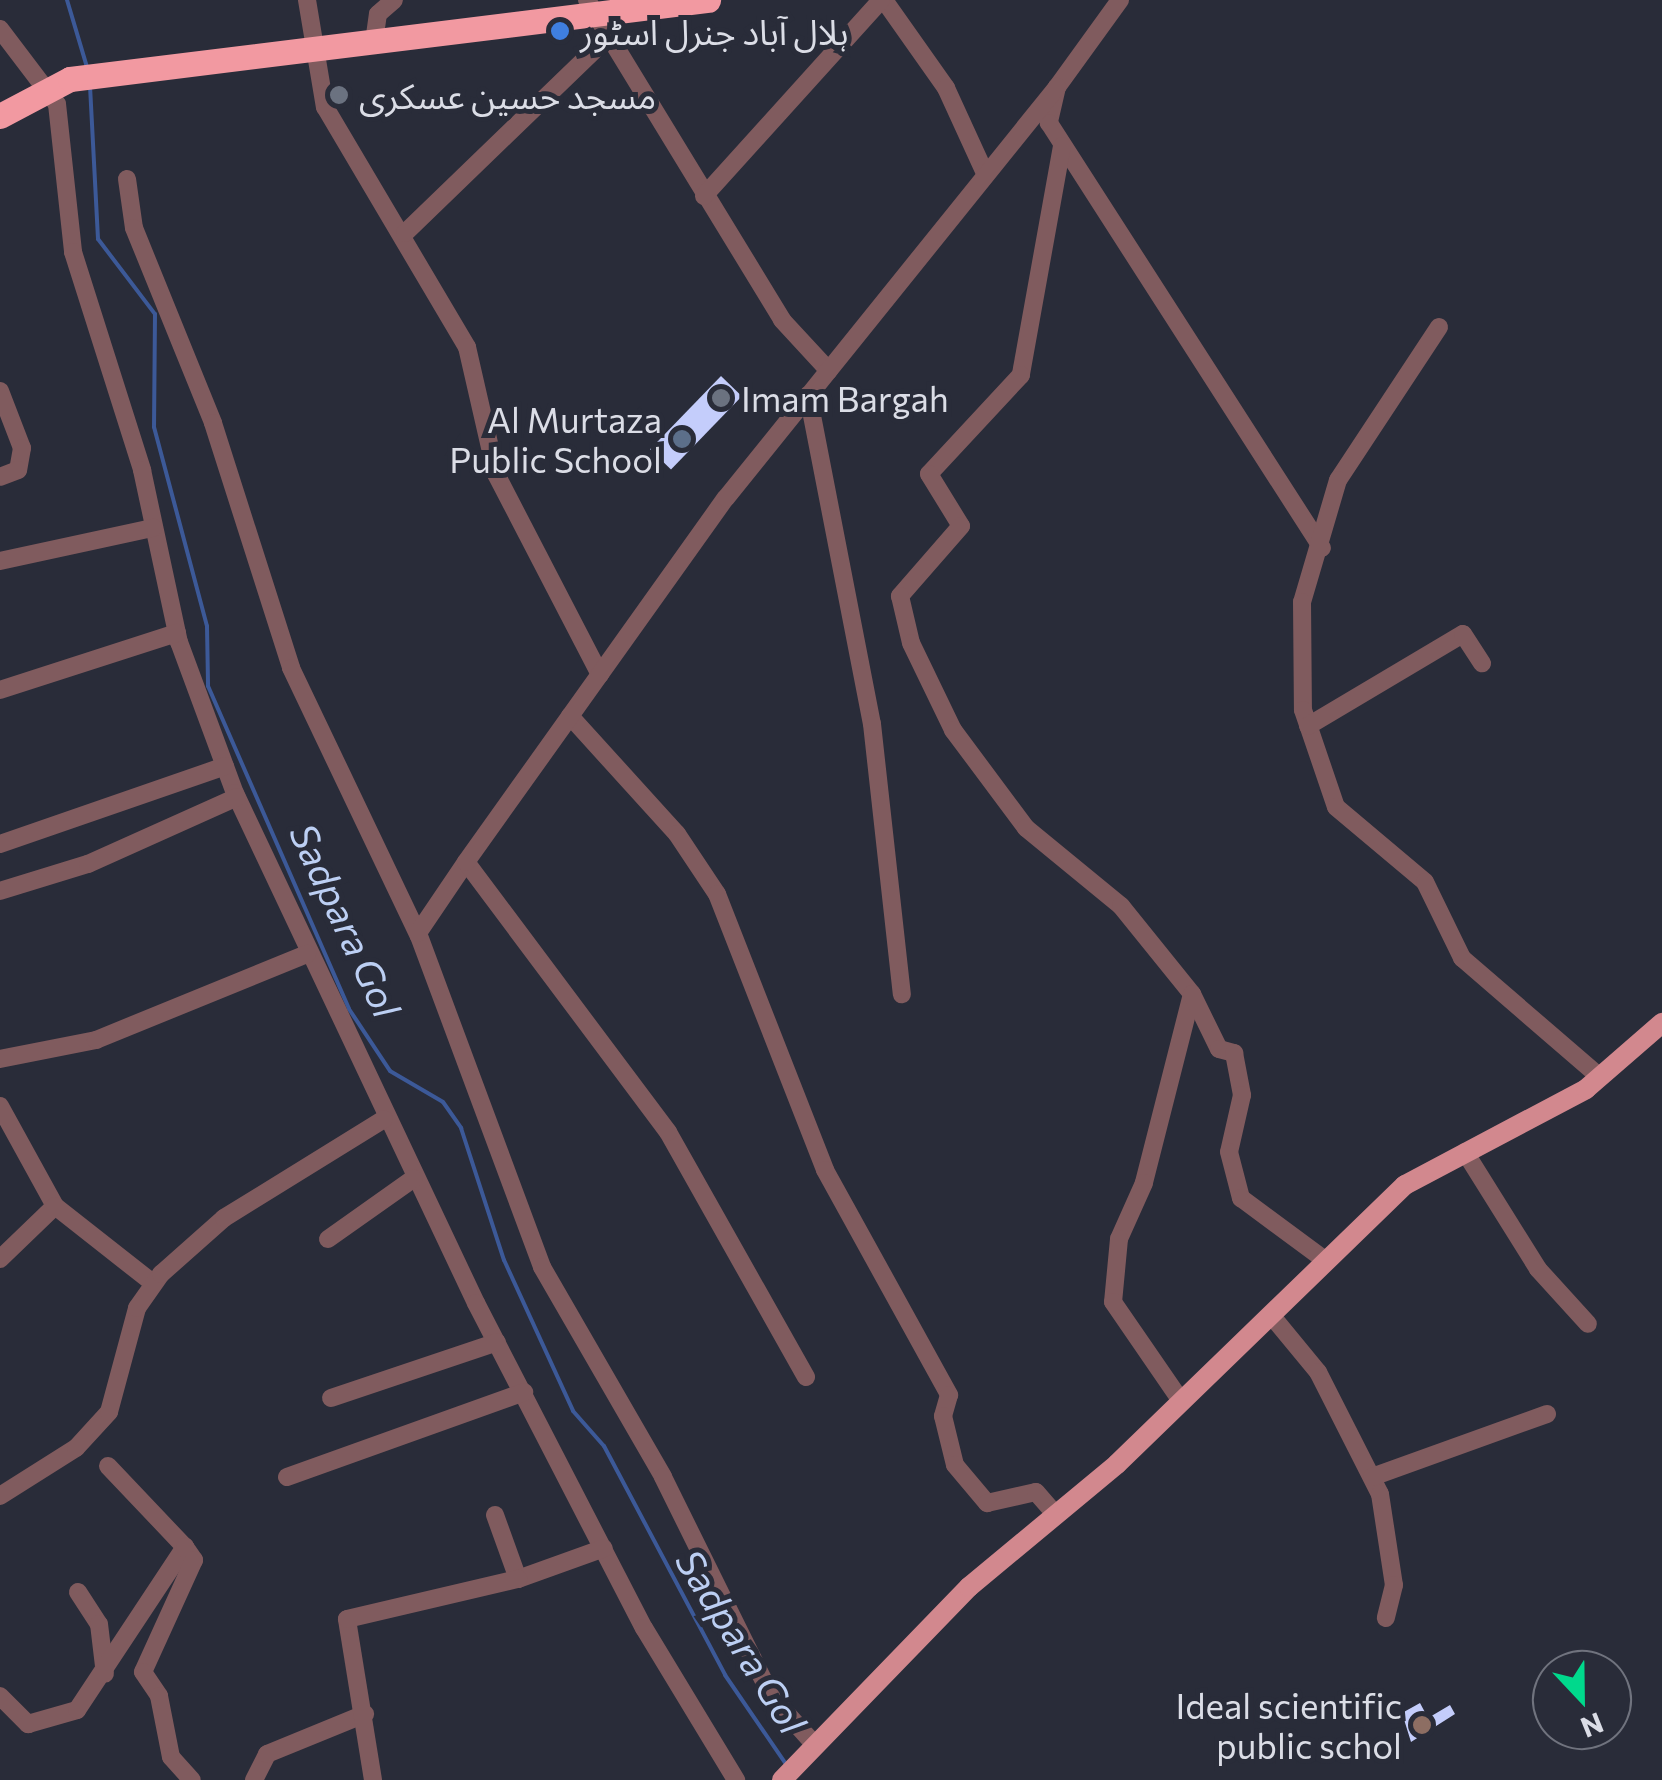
<!DOCTYPE html>
<meta charset="utf-8">
<style>
body{margin:0}
#map{position:relative;width:1662px;height:1780px;overflow:hidden;background:#292c39;font-family:Commissioner,"Noto Sans Arabic",sans-serif}
div>[style]{position:absolute}
.stream>*{height:4px;margin:-2px;padding:0 2px;transform-origin:2px;border-radius:2px;background:#3c5998}
.building>*{inset:0;background:#c4cdfb;transform-origin:0 0}
.minor>*{height:18px;margin:-9px;padding:0 9px;transform-origin:9px;border-radius:9px;background:#805b5e}
.major>*{height:20px;margin:-10px;padding:0 10px;transform-origin:10px;border-radius:10px;background:#d2888e}
.highway>*{height:25px;margin:-12.5px;padding:0 12.5px;transform-origin:12.5px;border-radius:12.5px;background:#f299a1}
.dots>*{width:28px;height:28px;translate:-50% -50%;box-sizing:border-box;border:5px solid #292c39;border-radius:50%}
span{translate:-50% -50%;white-space:nowrap;text-align:center;line-height:1.15;-webkit-text-stroke:10px #292c39;paint-order:stroke}
.poi-label{font-size:35px;color:#dbdde6}
.left{translate:0 -50%;text-align:left}
.right{translate:-100% -50%;text-align:right}
.water-label{font-size:38px;color:#bccff3;font-style:italic}
.north{position:absolute;left:1532px;top:1650px;width:100px;height:100px;box-sizing:border-box;background:#292c39;border:2px solid #70737e;border-radius:50%;rotate:158deg;font-size:28px;font-weight:700;line-height:40px;text-align:center;color:#dbdde6}
.north::after{content:'';display:block;margin:auto;width:35px;height:45px;background:#00d98c;clip-path:polygon(50% 0,100% 100%,50% 72%,0 100%)}
</style>
<div id="map">
<div class="stream">
<div style="left:67px;top:0;width:70px;rotate:73.4deg"></div>
<div style="left:90px;top:86px;width:153px;rotate:87deg"></div>
<div style="left:98px;top:239px;width:94px;rotate:52.8deg"></div>
<div style="left:155px;top:314px;width:113px;rotate:90.5deg"></div>
<div style="left:154px;top:427px;width:206px;rotate:75.1deg"></div>
<div style="left:207px;top:626px;width:60px;rotate:89deg"></div>
<div style="left:208px;top:686px;width:352px;rotate:66.4deg"></div>
<div style="left:349px;top:1009px;width:74px;rotate:56.5deg"></div>
<div style="left:390px;top:1071px;width:61px;rotate:30.3deg"></div>
<div style="left:443px;top:1102px;width:32px;rotate:55deg"></div>
<div style="left:461px;top:1128px;width:139px;rotate:72deg"></div>
<div style="left:504px;top:1260px;width:166px;rotate:65.4deg"></div>
<div style="left:573px;top:1411px;width:47px;rotate:48.5deg"></div>
<div style="left:604px;top:1446px;width:259px;rotate:62.1deg"></div>
<div style="left:725px;top:1675px;width:108px;rotate:55.6deg"></div>
</div>
<div class="building">
<div style="left:721px;top:376px;width:29px;height:102px;rotate:44deg"></div>
<div style="clip-path:polygon(1420px 1703px,1428px 1718px,1450px 1705px,1455px 1714px,1411px 1742px,1402px 1713px)"></div>
</div>
<div class="minor">
<div style="left:307px;top:0;width:109px;rotate:80.5deg"></div>
<div style="left:325px;top:107px;width:279px;rotate:59.4deg"></div>
<div style="left:467px;top:347px;width:130px;rotate:77.1deg"></div>
<div style="left:496px;top:474px;width:226px;rotate:62.6deg"></div>
<div style="left:587px;top:0;width:375px;rotate:58.6deg"></div>
<div style="left:782px;top:320px;width:69px;rotate:47.3deg"></div>
<div style="left:884px;top:0;width:108px;rotate:54.8deg"></div>
<div style="left:946px;top:88px;width:91px;rotate:65.4deg"></div>
<div style="left:1120px;top:0;width:107px;rotate:125.9deg"></div>
<div style="left:1057px;top:87px;width:37px;rotate:103deg"></div>
<div style="left:1049px;top:123px;width:505px;rotate:57.29deg"></div>
<div style="left:0;top:29px;width:94px;rotate:52.8deg"></div>
<div style="left:57px;top:104px;width:149px;rotate:83.8deg"></div>
<div style="left:73px;top:252px;width:229px;rotate:72.4deg"></div>
<div style="left:142px;top:470px;width:176px;rotate:77.9deg"></div>
<div style="left:179px;top:642px;width:161px;rotate:69.7deg"></div>
<div style="left:235px;top:793px;width:564px;rotate:64.71deg"></div>
<div style="left:476px;top:1303px;width:366px;rotate:62.7deg"></div>
<div style="left:644px;top:1628px;width:178px;rotate:58.8deg"></div>
<div style="left:374px;top:42px;width:28px;rotate:-82deg"></div>
<div style="left:378px;top:14px;width:21px;rotate:-41deg"></div>
<div style="left:1062px;top:146px;width:233px;rotate:100.2deg"></div>
<div style="left:1021px;top:375px;width:135px;rotate:132.9deg"></div>
<div style="left:929px;top:474px;width:61px;rotate:58.4deg"></div>
<div style="left:961px;top:526px;width:93px;rotate:131.1deg"></div>
<div style="left:900px;top:596px;width:48px;rotate:76.8deg"></div>
<div style="left:911px;top:643px;width:97px;rotate:64.2deg"></div>
<div style="left:953px;top:730px;width:122px;rotate:53.3deg"></div>
<div style="left:1026px;top:828px;width:123px;rotate:39.4deg"></div>
<div style="left:1121px;top:906px;width:113px;rotate:51.1deg"></div>
<div style="left:1192px;top:994px;width:195px;rotate:104.3deg"></div>
<div style="left:1144px;top:1183px;width:61px;rotate:114.1deg"></div>
<div style="left:1119px;top:1239px;width:63px;rotate:95.4deg"></div>
<div style="left:1113px;top:1302px;width:120px;rotate:55.5deg"></div>
<div style="left:127px;top:179px;width:49px;rotate:81.9deg"></div>
<div style="left:134px;top:228px;width:210px;rotate:67.9deg"></div>
<div style="left:213px;top:423px;width:257px;rotate:72.3deg"></div>
<div style="left:291px;top:668px;width:297px;rotate:64.5deg"></div>
<div style="left:419px;top:936px;width:353px;rotate:69.6deg"></div>
<div style="left:542px;top:1267px;width:242px;rotate:60deg"></div>
<div style="left:663px;top:1477px;width:244px;rotate:63.7deg"></div>
<div style="left:771px;top:1696px;width:66px;rotate:48.1deg"></div>
<div style="left:704px;top:196px;width:264px;rotate:-47.9deg"></div>
<div style="left:405px;top:233px;width:284px;rotate:-44deg"></div>
<div style="left:1439px;top:327px;width:183px;rotate:123.4deg"></div>
<div style="left:1338px;top:480px;width:127px;rotate:106.4deg"></div>
<div style="left:1302px;top:602px;width:108px;rotate:89.5deg"></div>
<div style="left:1303px;top:710px;width:102px;rotate:71.2deg"></div>
<div style="left:1336px;top:807px;width:116px;rotate:40.1deg"></div>
<div style="left:1425px;top:882px;width:85px;rotate:64deg"></div>
<div style="left:1462px;top:958px;width:182px;rotate:40.8deg"></div>
<div style="left:0;top:391px;width:61px;rotate:68.9deg"></div>
<div style="left:22px;top:448px;width:22px;rotate:100deg"></div>
<div style="left:18px;top:470px;width:19px;rotate:159deg"></div>
<div style="left:808px;top:395px;width:335px;rotate:79deg"></div>
<div style="left:872px;top:724px;width:272px;rotate:83.7deg"></div>
<div style="left:0;top:561px;width:157px;rotate:-12.2deg"></div>
<div style="left:0;top:690px;width:186px;rotate:-17.9deg"></div>
<div style="left:570px;top:716px;width:159px;rotate:47.8deg"></div>
<div style="left:677px;top:834px;width:72px;rotate:56.3deg"></div>
<div style="left:717px;top:894px;width:296px;rotate:68.6deg"></div>
<div style="left:825px;top:1170px;width:257px;rotate:61.1deg"></div>
<div style="left:949px;top:1395px;width:22px;rotate:106deg"></div>
<div style="left:943px;top:1416px;width:50px;rotate:76.2deg"></div>
<div style="left:955px;top:1465px;width:50px;rotate:49.9deg"></div>
<div style="left:987px;top:1503px;width:50px;rotate:-12.7deg"></div>
<div style="left:1036px;top:1492px;width:30px;rotate:49deg"></div>
<div style="left:1308px;top:726px;width:180px;rotate:-30.7deg"></div>
<div style="left:1463px;top:634px;width:35px;rotate:57deg"></div>
<div style="left:0;top:844px;width:238px;rotate:-19.1deg"></div>
<div style="left:0;top:891px;width:92px;rotate:-17.1deg"></div>
<div style="left:88px;top:864px;width:163px;rotate:-24.2deg"></div>
<div style="left:418px;top:933px;width:86px;rotate:-55.9deg"></div>
<div style="left:1192px;top:994px;width:61px;rotate:63.9deg"></div>
<div style="left:1219px;top:1049px;width:16px;rotate:15deg"></div>
<div style="left:1234px;top:1053px;width:43px;rotate:79.2deg"></div>
<div style="left:1242px;top:1095px;width:58px;rotate:102.8deg"></div>
<div style="left:1229px;top:1152px;width:48px;rotate:75.4deg"></div>
<div style="left:1241px;top:1198px;width:106px;rotate:36.5deg"></div>
<div style="left:0;top:1059px;width:98px;rotate:-11.2deg"></div>
<div style="left:96px;top:1040px;width:228px;rotate:-22.2deg"></div>
<div style="left:0;top:1106px;width:114px;rotate:61.2deg"></div>
<div style="left:1465px;top:1152px;width:138px;rotate:58deg"></div>
<div style="left:1538px;top:1269px;width:74px;rotate:47.7deg"></div>
<div style="left:328px;top:1239px;width:105px;rotate:-35.3deg"></div>
<div style="left:0;top:1259px;width:76px;rotate:-43.9deg"></div>
<div style="left:55px;top:1206px;width:125px;rotate:38.2deg"></div>
<div style="left:1271px;top:1315px;width:74px;rotate:50.5deg"></div>
<div style="left:1318px;top:1372px;width:137px;rotate:63.1deg"></div>
<div style="left:1380px;top:1494px;width:92px;rotate:81.3deg"></div>
<div style="left:1394px;top:1585px;width:34px;rotate:104deg"></div>
<div style="left:806px;top:1377px;width:281px;rotate:-119.4deg"></div>
<div style="left:668px;top:1132px;width:337px;rotate:-126.8deg"></div>
<div style="left:466px;top:862px;width:447px;rotate:-54.5deg"></div>
<div style="left:726px;top:498px;width:528px;rotate:-51.15deg"></div>
<div style="left:331px;top:1398px;width:175px;rotate:-18.6deg"></div>
<div style="left:108px;top:1466px;width:112px;rotate:46.5deg"></div>
<div style="left:287px;top:1477px;width:252px;rotate:-19.7deg"></div>
<div style="left:1372px;top:1477px;width:186px;rotate:-19.8deg"></div>
<div style="left:0;top:1496px;width:90px;rotate:-32.3deg"></div>
<div style="left:76px;top:1448px;width:49px;rotate:-47.5deg"></div>
<div style="left:109px;top:1412px;width:108px;rotate:-74.9deg"></div>
<div style="left:137px;top:1308px;width:42px;rotate:-54.8deg"></div>
<div style="left:161px;top:1274px;width:84px;rotate:-41.6deg"></div>
<div style="left:224px;top:1218px;width:188px;rotate:-31.7deg"></div>
<div style="left:495px;top:1515px;width:68px;rotate:70.2deg"></div>
<div style="left:518px;top:1579px;width:91px;rotate:-19.8deg"></div>
<div style="left:78px;top:1592px;width:38px;rotate:57deg"></div>
<div style="left:99px;top:1624px;width:50px;rotate:83.2deg"></div>
<div style="left:0;top:1696px;width:40px;rotate:45deg"></div>
<div style="left:28px;top:1724px;width:51px;rotate:-15.9deg"></div>
<div style="left:77px;top:1710px;width:196px;rotate:-56.5deg"></div>
<div style="left:185px;top:1547px;width:16px;rotate:55deg"></div>
<div style="left:194px;top:1560px;width:123px;rotate:114.5deg"></div>
<div style="left:143px;top:1672px;width:29px;rotate:56deg"></div>
<div style="left:159px;top:1696px;width:62px;rotate:78.9deg"></div>
<div style="left:171px;top:1757px;width:31px;rotate:48deg"></div>
<div style="left:254px;top:1780px;width:29px;rotate:-63deg"></div>
<div style="left:267px;top:1754px;width:106px;rotate:-22.2deg"></div>
<div style="left:373px;top:1780px;width:163px;rotate:-99.2deg"></div>
<div style="left:347px;top:1619px;width:176px;rotate:-13.2deg"></div>
</div>
<div class="major">
<div style="left:782px;top:1780px;width:269px;rotate:-45.9deg"></div>
<div style="left:969px;top:1587px;width:192px;rotate:-39.7deg"></div>
<div style="left:1117px;top:1464px;width:401px;rotate:-44.1deg"></div>
<div style="left:1405px;top:1185px;width:205px;rotate:-27.9deg"></div>
<div style="left:1586px;top:1089px;width:101px;rotate:-41deg"></div>
</div>
<div class="highway">
<div style="left:0;top:116px;width:79px;rotate:-27.9deg"></div>
<div style="left:70px;top:79px;width:643px;rotate:-7.06deg"></div>
</div>
<div class="dots">
<div style="left:560px;top:31px;background:#3f7fe0"></div>
<div style="left:339px;top:95px;background:#6b7280"></div>
<div style="left:721px;top:398px;background:#6b7280"></div>
<div style="left:682px;top:439px;background:#5c6f8a"></div>
<div style="left:1422px;top:1725px;background:#8d6e63"></div>
</div>
<div class="poi-label">
<span class="left" style="left:580px;top:31px">ہلال آباد جنرل اسٹور</span>
<span class="left" style="left:359px;top:95px">مسجد حسین عسکری</span>
<span class="left" style="left:741px;top:398px">Imam Bargah</span>
<span class="right" style="left:662px;top:439px">Al Murtaza<br>Public School</span>
<span class="right" style="left:1402px;top:1725px">Ideal scientific<br>public schol</span>
</div>
<div class="water-label">
<span style="left:346px;top:920px;rotate:65deg">Sadpara Gol</span>
<span style="left:742px;top:1641px;rotate:58deg">Sadpara Gol</span>
</div>
<div class="north">N</div>
</div>
